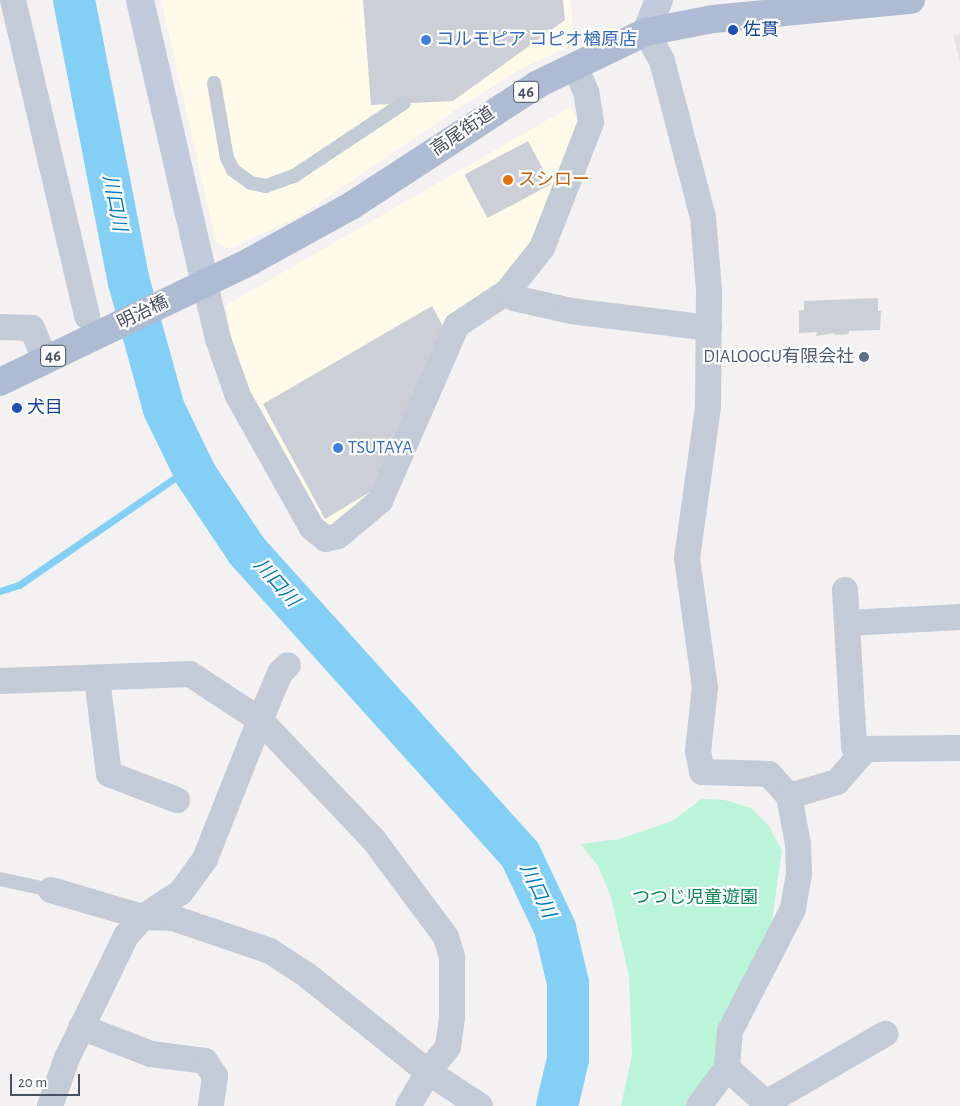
<!DOCTYPE html>
<meta charset="utf-8">
<style>
body{margin:0}
#map{position:relative;width:960px;height:1106px;overflow:hidden;background:#f3f1f1;font-family:"Alegreya Sans","Noto Sans JP",sans-serif}
div>[style]{position:absolute}
.commercial>*{inset:0;background:#fefbea}
.education>*{inset:0;background:#e4e2e2}
.green>*{inset:0;background:#bbf5d9}
.stream>*{height:7px;margin:-3.5px;padding:0 3.5px;transform-origin:3.5px;border-radius:3.5px;background:#84cff6}
.river>*{height:42px;margin:-21px;padding:0 21px;transform-origin:21px;border-radius:21px;background:#84cff6}
.building>*{inset:0;background:#cccfd7;transform-origin:0 0}
.lane>*{height:14px;margin:-7px;padding:0 7px;transform-origin:7px;border-radius:7px;background:#c3cbd7}
.street>*{height:26px;margin:-13px;padding:0 13px;transform-origin:13px;border-radius:13px;background:#c3cbd7}
.secondary>*{height:28px;margin:-14px;padding:0 14px;transform-origin:14px;border-radius:14px;background:#c1cadb}
.primary>*{height:28px;margin:-14px;padding:0 14px;transform-origin:14px;border-radius:14px;background:#aebbd2}
.dots>*{width:14px;height:14px;translate:-50% -50%;box-sizing:border-box;border:2px solid #fff;border-radius:50%}
span{translate:-50% -50%;white-space:nowrap;text-align:center;line-height:1.15;-webkit-text-stroke:4.5px #fff;paint-order:stroke}
.shield-label span{padding:1px 4px;background:#fff;border:1px solid;border-radius:4px;-webkit-text-stroke-width:0}
.shield-label{font-size:16px;color:#465161;font-weight:700}
.transit-label{font-size:18px;color:#164399}
.left{translate:0 -50%;text-align:left}
.shop-label{font-size:18px;color:#366cbe}
.street-label{font-size:18px;color:#465161}
.food-label{font-size:18px;color:#c56008}
.service-label{font-size:18px;color:#4e5e75}
.right{translate:-100% -50%;text-align:right}
.park-label{font-size:18px;color:#0d8659}
.water-label{font-size:19px;color:#007aba;font-style:italic}
.scale{position:absolute;left:10px;top:1074px;width:70px;height:22px;box-sizing:border-box;border:2px solid #465161;border-top:0;padding-left:6px;font-size:15px;line-height:18px;white-space:nowrap;color:#465161;-webkit-text-stroke:4px #fff;paint-order:stroke}
</style>
<div id="map">
<div class="commercial">
<div style="clip-path:polygon(161px 0,571px 0,574px 44px,521px 69px,457px 109px,300px 216px,229px 249px,216px 242px)"></div>
<div style="clip-path:polygon(570px 107px,579px 122px,541px 233px,504px 282px,457px 322px,373px 500px,325px 529px,252px 399px,233px 351px,226px 305px)"></div>
</div>
<div class="education">
<div style="clip-path:polygon(960px 34px,960px 62px,953px 35px)"></div>
</div>
<div class="green">
<div style="clip-path:polygon(702px 799px,725px 800px,751px 808px,769px 826px,782px 851px,772px 920px,726px 1087px,706px 1106px,621px 1106px,632px 1055px,629px 976px,611px 897px,598px 866px,581px 844px,619px 839px,672px 821px)"></div>
</div>
<div class="stream">
<div style="left:0;top:591px;width:20px;rotate:-18deg"></div>
<div style="left:19px;top:585px;width:210px;rotate:-34.5deg"></div>
</div>
<div class="river">
<div style="left:74px;top:0;width:287px;rotate:79deg"></div>
<div style="left:129px;top:282px;width:132px;rotate:74.6deg"></div>
<div style="left:164px;top:409px;width:73px;rotate:64.1deg"></div>
<div style="left:196px;top:475px;width:92px;rotate:56.1deg"></div>
<div style="left:247px;top:551px;width:408px;rotate:48deg"></div>
<div style="left:520px;top:854px;width:82px;rotate:64.7deg"></div>
<div style="left:555px;top:928px;width:57px;rotate:76.7deg"></div>
<div style="left:568px;top:983px;width:76px;rotate:90deg"></div>
<div style="left:568px;top:1059px;width:48px;rotate:103.2deg"></div>
</div>
<div class="building">
<div style="clip-path:polygon(363px 0,563px 0,565px 20px,453px 101px,371px 105px)"></div>
<div style="left:528px;top:141px;width:49px;height:72px;rotate:62deg"></div>
<div style="clip-path:polygon(878px 298px,878px 311px,881px 311px,880px 330px,849px 331px,849px 334px,835px 335px,835px 333px,816px 336px,817px 332px,799px 333px,799px 311px,804px 310px,804px 301px)"></div>
<div style="clip-path:polygon(432px 306px,444px 328px,370px 492px,325px 519px,263px 404px)"></div>
</div>
<div class="lane">
<div style="left:214px;top:83px;width:76px;rotate:80.2deg"></div>
<div style="left:227px;top:158px;width:13px;rotate:63deg"></div>
<div style="left:233px;top:170px;width:22px;rotate:36deg"></div>
<div style="left:251px;top:183px;width:15px;rotate:11deg"></div>
<div style="left:266px;top:186px;width:30px;rotate:-20deg"></div>
<div style="left:294px;top:176px;width:132px;rotate:-33.6deg"></div>
<div style="left:0;top:879px;width:52px;rotate:12.2deg"></div>
</div>
<div class="street">
<div style="left:13px;top:0;width:325px;rotate:76.8deg"></div>
<div style="left:646px;top:32px;width:33px;rotate:61deg"></div>
<div style="left:662px;top:61px;width:161px;rotate:75.3deg"></div>
<div style="left:703px;top:217px;width:73px;rotate:85.3deg"></div>
<div style="left:709px;top:290px;width:117px;rotate:90.5deg"></div>
<div style="left:708px;top:407px;width:152px;rotate:97.9deg"></div>
<div style="left:687px;top:558px;width:130px;rotate:82.1deg"></div>
<div style="left:705px;top:687px;width:64px;rotate:96.2deg"></div>
<div style="left:698px;top:751px;width:21px;rotate:79deg"></div>
<div style="left:702px;top:772px;width:67px;rotate:1.7deg"></div>
<div style="left:769px;top:774px;width:30px;rotate:48deg"></div>
<div style="left:789px;top:796px;width:49px;rotate:79.4deg"></div>
<div style="left:798px;top:844px;width:30px;rotate:88deg"></div>
<div style="left:799px;top:874px;width:36px;rotate:100deg"></div>
<div style="left:793px;top:909px;width:137px;rotate:117.3deg"></div>
<div style="left:730px;top:1031px;width:37px;rotate:95deg"></div>
<div style="left:727px;top:1068px;width:47px;rotate:126.4deg"></div>
<div style="left:205px;top:284px;width:57px;rotate:76.7deg"></div>
<div style="left:218px;top:339px;width:60px;rotate:70.7deg"></div>
<div style="left:238px;top:396px;width:151px;rotate:60.7deg"></div>
<div style="left:312px;top:528px;width:18px;rotate:38deg"></div>
<div style="left:326px;top:539px;width:12px;rotate:-14deg"></div>
<div style="left:338px;top:536px;width:55px;rotate:-39.8deg"></div>
<div style="left:380px;top:501px;width:192px;rotate:-66.4deg"></div>
<div style="left:457px;top:325px;width:60px;rotate:-33.4deg"></div>
<div style="left:507px;top:292px;width:56px;rotate:-51.5deg"></div>
<div style="left:542px;top:248px;width:135px;rotate:-68.7deg"></div>
<div style="left:591px;top:122px;width:30px;rotate:-99deg"></div>
<div style="left:586px;top:92px;width:28px;rotate:-113deg"></div>
<div style="left:507px;top:292px;width:9px;rotate:41deg"></div>
<div style="left:514px;top:298px;width:58px;rotate:12.8deg"></div>
<div style="left:571px;top:311px;width:139px;rotate:7deg"></div>
<div style="left:0;top:327px;width:32px;rotate:2deg"></div>
<div style="left:32px;top:328px;width:35px;rotate:68deg"></div>
<div style="left:845px;top:590px;width:157px;rotate:86.7deg"></div>
<div style="left:854px;top:747px;width:12px;rotate:9deg"></div>
<div style="left:848px;top:623px;width:112px;rotate:-3.1deg"></div>
<div style="left:97px;top:678px;width:97px;rotate:82.9deg"></div>
<div style="left:109px;top:774px;width:73px;rotate:20.9deg"></div>
<div style="left:0;top:681px;width:190px;rotate:-2.1deg"></div>
<div style="left:190px;top:674px;width:84px;rotate:33.3deg"></div>
<div style="left:260px;top:720px;width:164px;rotate:46.5deg"></div>
<div style="left:373px;top:839px;width:122px;rotate:53.3deg"></div>
<div style="left:446px;top:937px;width:21px;rotate:73deg"></div>
<div style="left:452px;top:957px;width:61px;rotate:90deg"></div>
<div style="left:452px;top:1018px;width:29px;rotate:98deg"></div>
<div style="left:448px;top:1047px;width:32px;rotate:129deg"></div>
<div style="left:428px;top:1072px;width:39px;rotate:120deg"></div>
<div style="left:789px;top:796px;width:50px;rotate:-16.3deg"></div>
<div style="left:837px;top:782px;width:44px;rotate:-48.7deg"></div>
<div style="left:866px;top:749px;width:94px;rotate:-0.6deg"></div>
<div style="left:51px;top:890px;width:96px;rotate:16.4deg"></div>
<div style="left:143px;top:917px;width:30px;rotate:2deg"></div>
<div style="left:173px;top:918px;width:102px;rotate:18.8deg"></div>
<div style="left:270px;top:951px;width:45px;rotate:33.3deg"></div>
<div style="left:308px;top:976px;width:154px;rotate:38.7deg"></div>
<div style="left:428px;top:1072px;width:62px;rotate:33.2deg"></div>
<div style="left:81px;top:1027px;width:75px;rotate:21.1deg"></div>
<div style="left:151px;top:1054px;width:54px;rotate:7.4deg"></div>
<div style="left:205px;top:1061px;width:18px;rotate:56deg"></div>
<div style="left:215px;top:1076px;width:30px;rotate:98deg"></div>
<div style="left:727px;top:1068px;width:57px;rotate:42.1deg"></div>
<div style="left:766px;top:1103px;width:138px;rotate:-30.1deg"></div>
<div style="left:50px;top:1106px;width:51px;rotate:-70.5deg"></div>
<div style="left:67px;top:1058px;width:136px;rotate:-64.2deg"></div>
<div style="left:126px;top:936px;width:25px;rotate:-48deg"></div>
<div style="left:143px;top:917px;width:45px;rotate:-33.3deg"></div>
<div style="left:181px;top:892px;width:41px;rotate:-54deg"></div>
<div style="left:205px;top:859px;width:149px;rotate:-68.4deg"></div>
<div style="left:260px;top:720px;width:51px;rotate:-66.9deg"></div>
<div style="left:280px;top:673px;width:11px;rotate:-45deg"></div>
</div>
<div class="secondary">
<div style="left:140px;top:0;width:291px;rotate:77.1deg"></div>
<div style="left:646px;top:32px;width:35px;rotate:-68deg"></div>
</div>
<div class="primary">
<div style="left:0;top:382px;width:279px;rotate:-25.7deg"></div>
<div style="left:251px;top:261px;width:114px;rotate:-28.8deg"></div>
<div style="left:351px;top:206px;width:223px;rotate:-33.1deg"></div>
<div style="left:538px;top:84px;width:120px;rotate:-25.7deg"></div>
<div style="left:646px;top:32px;width:68px;rotate:-11deg"></div>
<div style="left:713px;top:19px;width:199px;rotate:-5.5deg"></div>
</div>
<div class="dots">
<div style="left:733px;top:30px;background:#1a4fb4"></div>
<div style="left:426px;top:40px;background:#3f7fe0"></div>
<div style="left:508px;top:180px;background:#e8710a"></div>
<div style="left:864px;top:357px;background:#5c6f8a"></div>
<div style="left:17px;top:408px;background:#1a4fb4"></div>
<div style="left:338px;top:448px;background:#3f7fe0"></div>
</div>
<div class="shield-label">
<span style="left:526px;top:92px">46</span>
<span style="left:53px;top:356px">46</span>
</div>
<div class="transit-label">
<span class="left" style="left:743px;top:30px">佐貫</span>
<span class="left" style="left:27px;top:408px">犬目</span>
</div>
<div class="shop-label">
<span class="left" style="left:436px;top:40px">コルモピア コピオ楢原店</span>
<span class="left" style="left:348px;top:448px">TSUTAYA</span>
</div>
<div class="street-label">
<span style="left:463px;top:132px;rotate:-34deg">高尾街道</span>
<span style="left:143px;top:313px;rotate:-26deg">明治橋</span>
</div>
<div class="food-label">
<span class="left" style="left:518px;top:180px">スシロー</span>
</div>
<div class="service-label">
<span class="right" style="left:854px;top:357px">DIALOOGU有限会社</span>
</div>
<div class="park-label">
<span style="left:695px;top:898px">つつじ児童遊園</span>
</div>
<div class="water-label">
<span style="left:114px;top:203px;rotate:79deg">川口川</span>
<span style="left:276px;top:583px;rotate:48deg">川口川</span>
<span style="left:537px;top:891px;rotate:65deg">川口川</span>
</div>
<div class="scale">20 m</div>
</div>
